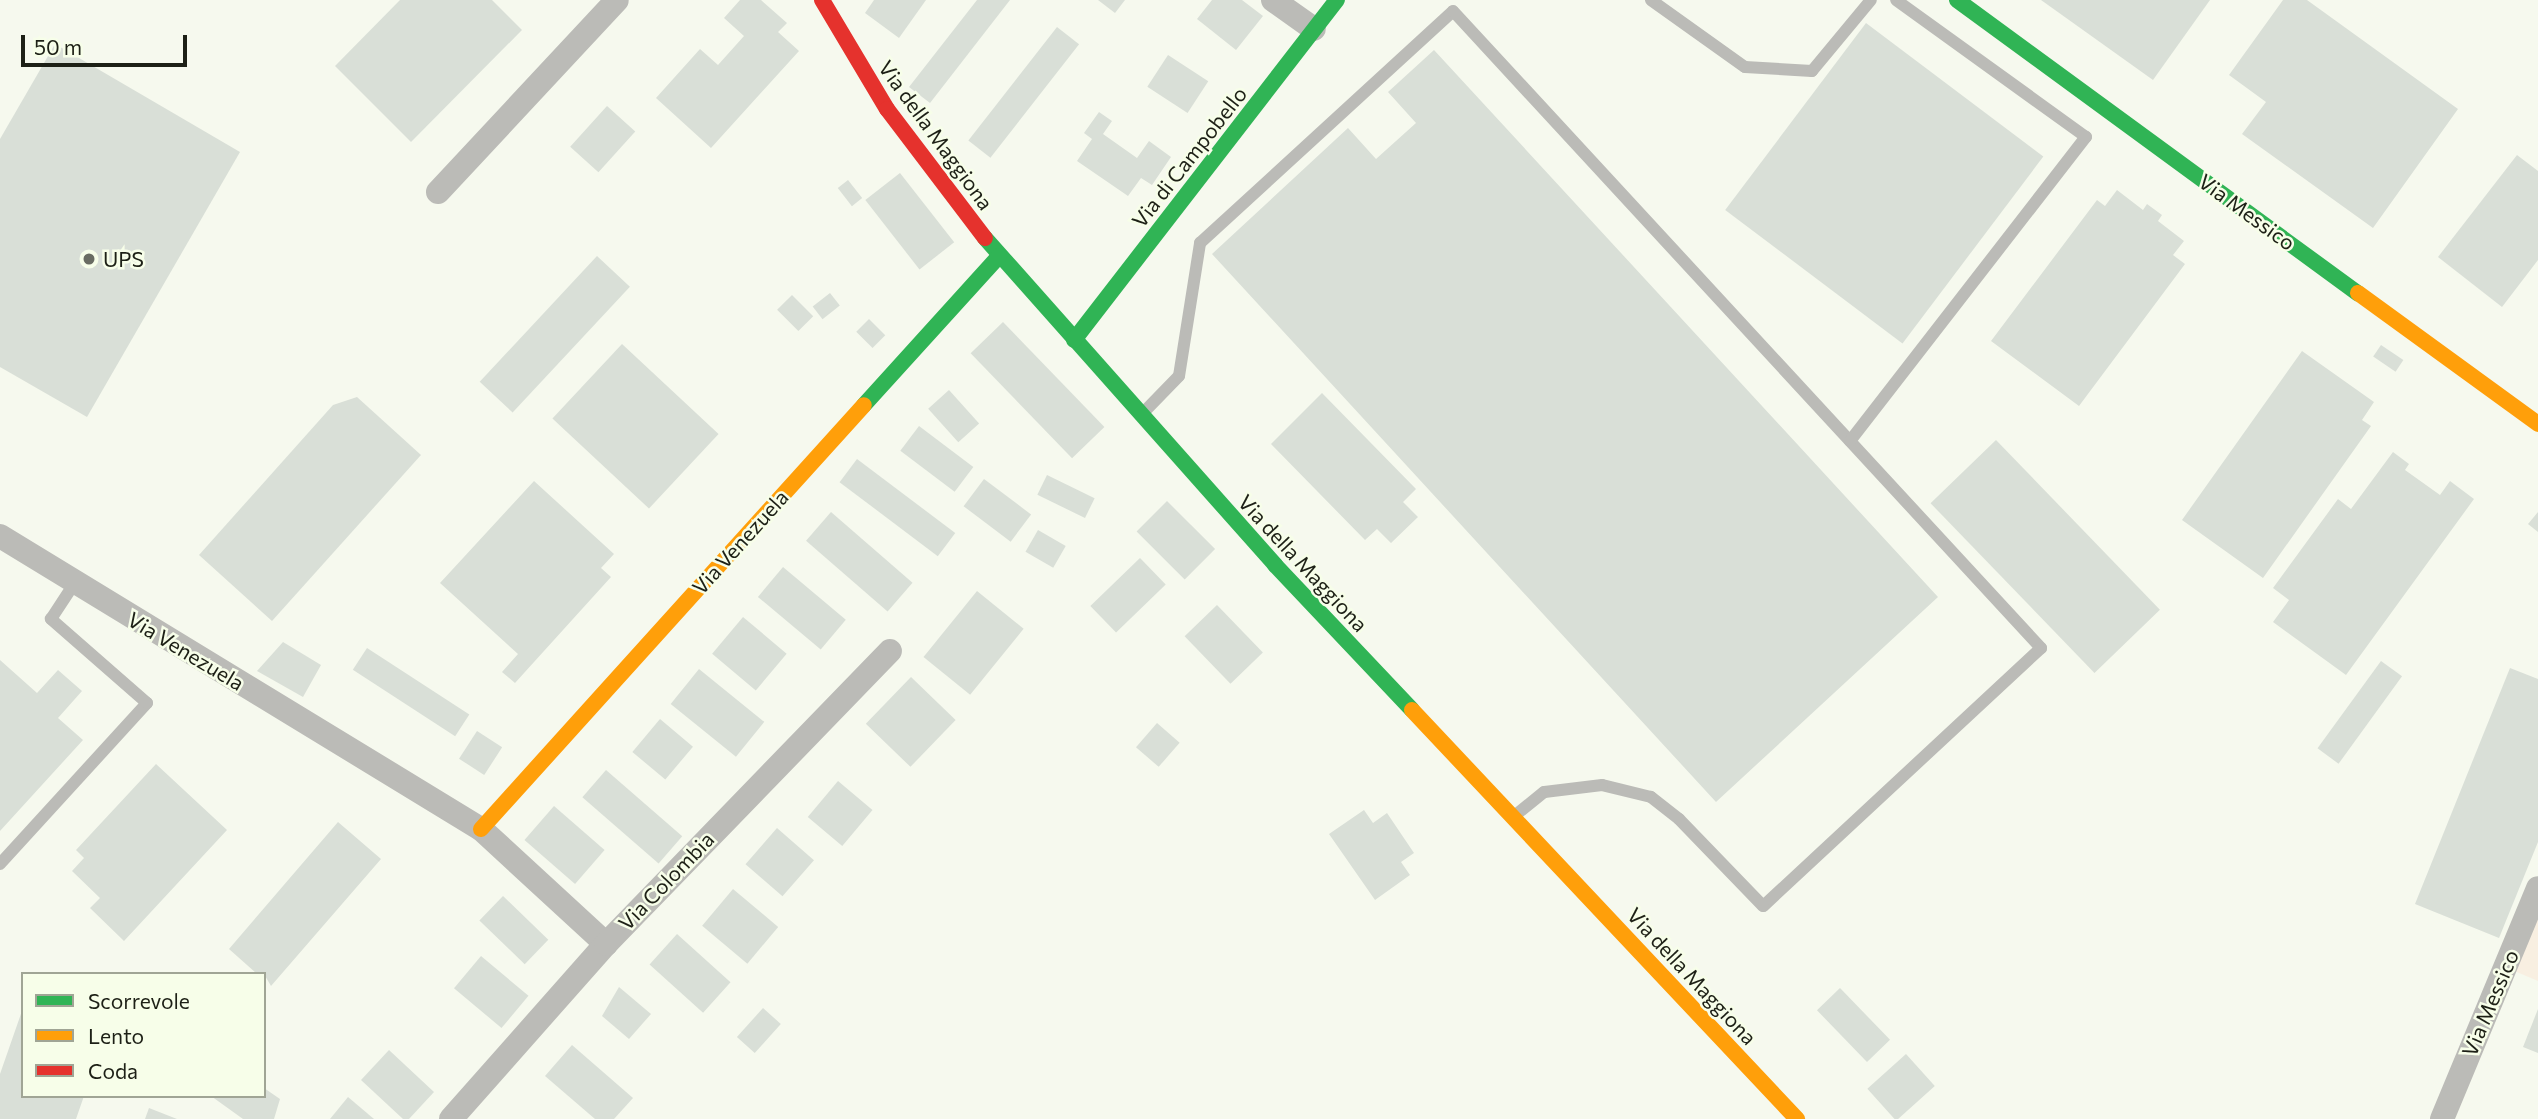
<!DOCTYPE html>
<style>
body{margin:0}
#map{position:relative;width:2538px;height:1119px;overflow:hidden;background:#f6f9ee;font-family:Commissioner,sans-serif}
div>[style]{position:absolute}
.green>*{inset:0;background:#f8efe1}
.building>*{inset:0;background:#d9dfd7;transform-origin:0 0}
.lane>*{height:12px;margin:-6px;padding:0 6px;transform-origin:6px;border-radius:6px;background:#bbbbb7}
.street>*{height:24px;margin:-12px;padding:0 12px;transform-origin:12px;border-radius:12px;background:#bbbbb7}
.fast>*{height:16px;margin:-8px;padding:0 8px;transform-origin:8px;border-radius:8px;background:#30b455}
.slow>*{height:16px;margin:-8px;padding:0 8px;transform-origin:8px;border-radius:8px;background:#ff9f0a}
.jam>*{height:16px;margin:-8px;padding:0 8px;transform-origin:8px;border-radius:8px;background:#e5322d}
.dots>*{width:19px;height:19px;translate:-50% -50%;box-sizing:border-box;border:4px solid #f7fee9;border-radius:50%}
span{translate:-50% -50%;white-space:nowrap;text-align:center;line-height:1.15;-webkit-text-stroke:5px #f7fee9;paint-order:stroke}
.street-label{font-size:21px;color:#1d2016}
.poi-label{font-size:21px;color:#1d2016}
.left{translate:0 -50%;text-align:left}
.legend{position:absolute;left:21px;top:972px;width:245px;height:126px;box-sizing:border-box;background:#f7fee9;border:2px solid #a0a595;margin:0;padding:9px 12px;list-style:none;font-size:21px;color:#1d2016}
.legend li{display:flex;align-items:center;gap:14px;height:35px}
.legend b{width:35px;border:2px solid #a0a595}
.scale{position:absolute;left:21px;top:35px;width:166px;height:32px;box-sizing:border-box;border:4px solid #1d2016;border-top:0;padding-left:9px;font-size:21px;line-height:24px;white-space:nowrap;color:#1d2016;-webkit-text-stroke:5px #f7fee9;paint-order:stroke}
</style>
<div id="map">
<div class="green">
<div style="clip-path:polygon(2538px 908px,2538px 981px,2512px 970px)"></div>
</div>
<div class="building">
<div style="clip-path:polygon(400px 0,492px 0,522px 30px,411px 142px,335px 66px)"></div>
<div style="clip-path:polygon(740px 0,761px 0,787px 23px,778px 32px,799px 51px,711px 148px,656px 98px,700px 49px,718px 65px,744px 36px,724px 18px)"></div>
<div style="clip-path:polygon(874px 0,926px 0,899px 38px,865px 13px)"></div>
<div style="clip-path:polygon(977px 0,1010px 0,930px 103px,909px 87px)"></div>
<div style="clip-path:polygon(1098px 0,1125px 0,1115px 13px)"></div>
<div style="clip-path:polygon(1212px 0,1242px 0,1263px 16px,1236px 50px,1197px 19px)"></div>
<div style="clip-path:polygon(2041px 0,2210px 0,2153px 80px)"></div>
<div style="clip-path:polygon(2283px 0,2307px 0,2458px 109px,2373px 228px,2242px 134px,2266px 102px,2229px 75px)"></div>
<div style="left:1866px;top:23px;width:222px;height:234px;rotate:37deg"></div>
<div style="left:1057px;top:27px;width:28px;height:144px;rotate:38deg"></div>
<div style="clip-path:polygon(55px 44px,240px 152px,87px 417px,0 367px,0 139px)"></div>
<div style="clip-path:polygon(1434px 50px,1938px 597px,1716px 802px,1212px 254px,1348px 128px,1376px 159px,1416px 123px,1388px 92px)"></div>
<div style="left:1168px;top:55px;width:48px;height:38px;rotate:33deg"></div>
<div style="left:607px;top:106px;width:38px;height:55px;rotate:42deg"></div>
<div style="clip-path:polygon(1099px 112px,1112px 121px,1103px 134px,1137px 158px,1149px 141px,1171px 157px,1152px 185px,1141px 178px,1128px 196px,1077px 161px,1092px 139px,1084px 133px)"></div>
<div style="clip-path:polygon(2517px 155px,2538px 171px,2538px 260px,2502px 307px,2438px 257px)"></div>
<div style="left:900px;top:173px;width:88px;height:44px;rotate:52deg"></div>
<div style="left:848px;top:180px;width:23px;height:13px;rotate:52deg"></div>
<div style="clip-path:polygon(2117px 190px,2143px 210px,2147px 204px,2162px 215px,2158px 221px,2184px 241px,2173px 255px,2185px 264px,2079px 406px,1991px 341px,2097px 200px,2105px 206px)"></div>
<div style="left:597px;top:256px;width:45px;height:172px;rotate:43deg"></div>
<div style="left:830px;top:293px;width:16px;height:22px;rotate:52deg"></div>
<div style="left:792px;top:295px;width:30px;height:21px;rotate:45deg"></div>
<div style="left:869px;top:319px;width:23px;height:18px;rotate:45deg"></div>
<div style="left:1003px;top:322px;width:146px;height:45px;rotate:46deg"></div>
<div style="left:622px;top:344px;width:132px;height:102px;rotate:43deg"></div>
<div style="left:2381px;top:345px;width:27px;height:14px;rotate:34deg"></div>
<div style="clip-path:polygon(2302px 351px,2374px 402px,2362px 420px,2371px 426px,2263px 578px,2182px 520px)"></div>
<div style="left:949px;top:390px;width:45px;height:28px;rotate:48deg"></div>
<div style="clip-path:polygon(1322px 393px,1416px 489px,1403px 502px,1418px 517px,1391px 543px,1377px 529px,1365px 540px,1271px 444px)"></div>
<div style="clip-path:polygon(357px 397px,421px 455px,272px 621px,199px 555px,333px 405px)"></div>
<div style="left:919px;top:426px;width:68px;height:31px;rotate:37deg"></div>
<div style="left:1996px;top:440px;width:236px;height:91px;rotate:46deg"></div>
<div style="clip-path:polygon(2393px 452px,2409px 464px,2405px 470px,2440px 495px,2450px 481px,2474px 499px,2346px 675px,2273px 622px,2289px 600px,2273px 588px,2338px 499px,2351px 509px)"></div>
<div style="left:857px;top:459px;width:123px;height:29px;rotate:37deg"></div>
<div style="left:1047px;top:475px;width:53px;height:22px;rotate:26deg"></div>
<div style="left:984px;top:479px;width:59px;height:34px;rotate:37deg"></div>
<div style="clip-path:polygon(534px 481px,614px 554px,601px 568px,611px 577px,515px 683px,502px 672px,518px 654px,440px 583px)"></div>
<div style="left:1167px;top:501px;width:68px;height:43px;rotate:45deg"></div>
<div style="left:831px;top:512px;width:108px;height:38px;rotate:41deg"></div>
<div style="clip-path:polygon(2538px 512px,2538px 532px,2528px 524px)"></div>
<div style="left:1038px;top:530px;width:32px;height:25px;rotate:30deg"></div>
<div style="left:1140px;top:558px;width:37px;height:69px;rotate:46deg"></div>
<div style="left:783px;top:567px;width:82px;height:39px;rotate:40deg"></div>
<div style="left:977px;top:591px;width:60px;height:85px;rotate:39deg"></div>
<div style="left:1217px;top:605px;width:66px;height:45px;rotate:46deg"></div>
<div style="left:743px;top:617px;width:57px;height:48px;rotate:40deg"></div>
<div style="clip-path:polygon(283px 642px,321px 665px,303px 697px,257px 671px)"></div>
<div style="left:367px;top:648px;width:122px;height:26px;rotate:33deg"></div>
<div style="clip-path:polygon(0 660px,37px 693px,58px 670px,82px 691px,58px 718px,83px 740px,0 831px)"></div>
<div style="left:2381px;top:661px;width:26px;height:108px;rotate:36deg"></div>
<div style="clip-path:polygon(2510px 668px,2538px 679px,2538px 842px,2499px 938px,2415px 904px)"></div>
<div style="left:699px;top:669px;width:84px;height:45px;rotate:39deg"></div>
<div style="left:911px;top:677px;width:62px;height:65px;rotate:44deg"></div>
<div style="left:660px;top:719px;width:43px;height:43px;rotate:40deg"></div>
<div style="left:1157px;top:723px;width:30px;height:32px;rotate:41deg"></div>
<div style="left:477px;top:731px;width:30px;height:33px;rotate:33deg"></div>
<div style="clip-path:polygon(156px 764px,227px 830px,124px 941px,90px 908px,100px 898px,72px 871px,84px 858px,76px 850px)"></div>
<div style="left:606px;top:770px;width:101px;height:36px;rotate:41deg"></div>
<div style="left:838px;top:781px;width:45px;height:47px;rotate:40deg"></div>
<div style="left:554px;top:806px;width:67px;height:45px;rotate:41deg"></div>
<div style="clip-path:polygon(1364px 810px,1373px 823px,1387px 813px,1414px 853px,1401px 862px,1410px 875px,1375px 900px,1329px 834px)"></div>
<div style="clip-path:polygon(338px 822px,381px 859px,271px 986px,264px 974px,257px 974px,229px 949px)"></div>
<div style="left:777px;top:828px;width:49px;height:48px;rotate:41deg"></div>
<div style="left:733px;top:889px;width:59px;height:48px;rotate:40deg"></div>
<div style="left:503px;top:896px;width:63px;height:34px;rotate:44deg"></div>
<div style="left:677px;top:934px;width:72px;height:41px;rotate:42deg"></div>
<div style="left:481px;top:956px;width:62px;height:42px;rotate:40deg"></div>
<div style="clip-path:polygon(619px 987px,651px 1014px,629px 1039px,602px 1016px)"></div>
<div style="left:1840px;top:988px;width:72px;height:32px;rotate:46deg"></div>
<div style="clip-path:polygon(23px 1008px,23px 1096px,84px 1096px,76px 1119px,0 1119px,0 1074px)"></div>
<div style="left:763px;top:1008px;width:24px;height:39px;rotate:42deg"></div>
<div style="clip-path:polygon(2538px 1009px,2538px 1053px,2523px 1047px)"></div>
<div style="clip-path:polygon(572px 1045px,633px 1098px,614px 1119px,595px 1119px,545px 1076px)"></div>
<div style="clip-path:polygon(389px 1050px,434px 1092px,409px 1119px,403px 1119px,361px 1080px)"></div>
<div style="left:1906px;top:1054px;width:43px;height:52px;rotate:48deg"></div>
<div style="clip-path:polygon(264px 1088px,280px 1099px,274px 1119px,243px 1119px,211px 1096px,264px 1096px)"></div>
<div style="clip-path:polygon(348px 1097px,374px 1119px,330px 1119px)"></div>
<div style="clip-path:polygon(149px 1108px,177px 1119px,145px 1119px)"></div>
</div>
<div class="lane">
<div style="left:1651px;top:0;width:115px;rotate:35.5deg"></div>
<div style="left:1745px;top:67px;width:67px;rotate:3.4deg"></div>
<div style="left:1812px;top:71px;width:92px;rotate:-50.3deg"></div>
<div style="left:1142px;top:414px;width:53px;rotate:-45.8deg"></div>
<div style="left:1179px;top:376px;width:135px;rotate:-81deg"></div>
<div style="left:1200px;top:243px;width:343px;rotate:-42.5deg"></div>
<div style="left:1453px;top:11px;width:867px;rotate:47.29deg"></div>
<div style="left:2041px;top:648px;width:379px;rotate:137.1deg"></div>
<div style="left:1763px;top:906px;width:121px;rotate:-134deg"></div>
<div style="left:1679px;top:819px;width:36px;rotate:-142deg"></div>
<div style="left:1651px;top:797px;width:50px;rotate:-166.2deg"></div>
<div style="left:1602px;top:785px;width:58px;rotate:173.1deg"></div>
<div style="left:1544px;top:792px;width:38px;rotate:141deg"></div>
<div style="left:1850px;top:441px;width:385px;rotate:-52.2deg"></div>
<div style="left:2086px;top:137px;width:234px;rotate:-144.2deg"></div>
<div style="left:0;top:864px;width:218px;rotate:-47.6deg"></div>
<div style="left:147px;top:703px;width:128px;rotate:-138.8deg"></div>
<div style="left:51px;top:619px;width:42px;rotate:-56.7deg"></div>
</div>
<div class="street">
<div style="left:1273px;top:0;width:50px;rotate:35.3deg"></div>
<div style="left:438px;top:192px;width:262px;rotate:-47deg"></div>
<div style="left:0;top:536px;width:563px;rotate:31.35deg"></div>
<div style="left:481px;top:829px;width:170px;rotate:42.6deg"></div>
<div style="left:451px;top:1119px;width:234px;rotate:-48.5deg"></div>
<div style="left:606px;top:944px;width:408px;rotate:-45.9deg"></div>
<div style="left:2442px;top:1119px;width:250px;rotate:-67.4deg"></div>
</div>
<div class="fast">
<div style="left:1957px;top:0;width:497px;rotate:36.2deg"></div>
<div style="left:985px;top:238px;width:437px;rotate:48.4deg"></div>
<div style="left:1275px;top:565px;width:199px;rotate:46.6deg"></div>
<div style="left:1074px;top:340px;width:430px;rotate:-52.3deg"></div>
<div style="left:864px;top:405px;width:201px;rotate:-47.8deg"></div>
</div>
<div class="slow">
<div style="left:2358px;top:293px;width:223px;rotate:36deg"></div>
<div style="left:1412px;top:710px;width:562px;rotate:46.73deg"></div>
<div style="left:481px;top:829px;width:571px;rotate:-47.91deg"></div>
</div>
<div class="jam">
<div style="left:822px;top:0;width:127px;rotate:59.2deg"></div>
<div style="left:887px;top:109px;width:162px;rotate:52.8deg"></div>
</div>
<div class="dots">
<div style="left:89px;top:259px;background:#696c62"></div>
</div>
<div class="street-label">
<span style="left:936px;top:135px;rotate:54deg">Via della Maggiona</span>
<span style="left:1189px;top:157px;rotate:-52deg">Via di Campobello</span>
<span style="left:2247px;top:212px;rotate:36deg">Via Messico</span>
<span style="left:740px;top:542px;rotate:-48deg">Via Venezuela</span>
<span style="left:1303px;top:563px;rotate:47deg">Via della Maggiona</span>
<span style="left:186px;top:651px;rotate:31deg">Via Venezuela</span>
<span style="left:666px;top:881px;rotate:-46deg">Via Colombia</span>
<span style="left:1692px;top:976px;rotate:47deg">Via della Maggiona</span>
<span style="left:2490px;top:1003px;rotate:-67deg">Via Messico</span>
</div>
<div class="poi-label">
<span class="left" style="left:103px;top:259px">UPS</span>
</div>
<ul class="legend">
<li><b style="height:9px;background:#30b455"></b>Scorrevole</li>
<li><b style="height:9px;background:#ff9f0a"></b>Lento</li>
<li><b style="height:9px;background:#e5322d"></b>Coda</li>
</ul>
<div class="scale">50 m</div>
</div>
